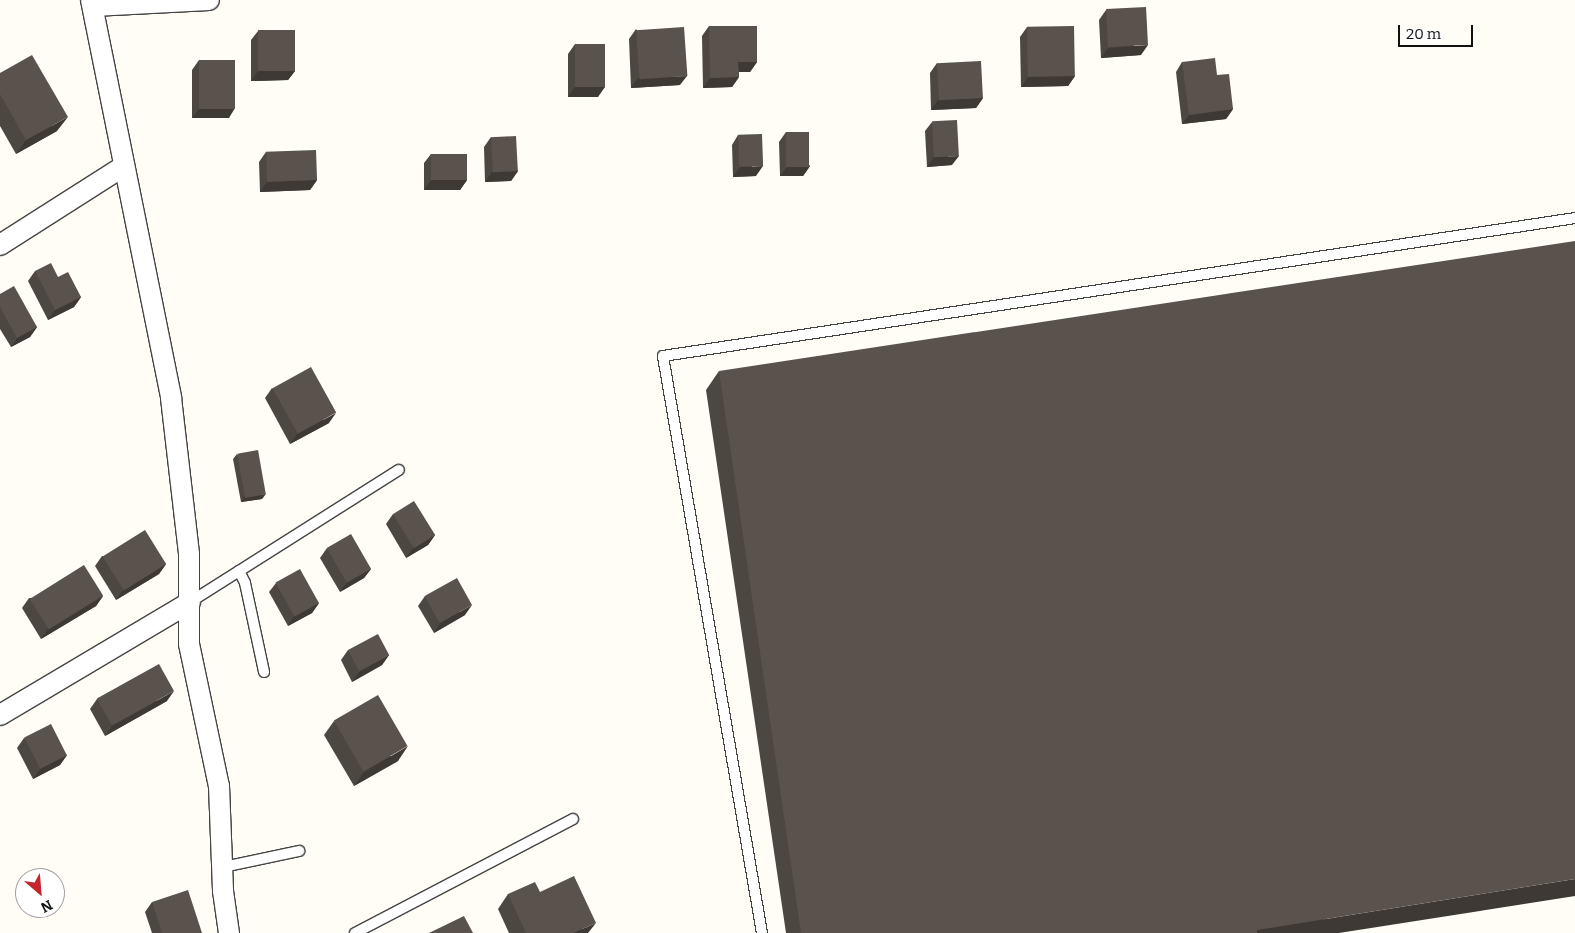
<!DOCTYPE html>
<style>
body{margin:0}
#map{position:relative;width:1575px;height:933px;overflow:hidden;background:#fffdf5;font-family:Bitter,serif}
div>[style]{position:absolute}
.roads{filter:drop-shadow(1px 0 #444) drop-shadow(-1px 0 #444) drop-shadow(0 1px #444) drop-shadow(0 -1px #444)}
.service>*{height:10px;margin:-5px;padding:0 5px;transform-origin:5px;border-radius:5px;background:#fff}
.minor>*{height:20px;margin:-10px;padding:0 10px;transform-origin:10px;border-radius:10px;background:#fff}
.wall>*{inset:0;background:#4d4742}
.shaded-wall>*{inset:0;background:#3f3936}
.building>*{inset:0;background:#5a524d;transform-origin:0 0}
span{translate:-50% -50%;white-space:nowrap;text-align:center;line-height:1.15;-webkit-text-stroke:5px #fff;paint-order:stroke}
.north{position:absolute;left:15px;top:868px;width:50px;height:50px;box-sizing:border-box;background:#fff;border:1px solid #a0a0a0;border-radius:50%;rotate:153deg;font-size:14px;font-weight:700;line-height:20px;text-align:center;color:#111}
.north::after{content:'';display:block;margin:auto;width:18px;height:22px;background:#c4262e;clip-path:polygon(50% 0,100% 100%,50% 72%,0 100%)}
.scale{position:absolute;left:1398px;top:25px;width:75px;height:22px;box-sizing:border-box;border:2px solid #111;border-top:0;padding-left:6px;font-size:15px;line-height:18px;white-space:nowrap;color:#111;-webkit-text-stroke:4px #fff;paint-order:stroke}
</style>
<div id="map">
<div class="roads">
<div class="service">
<div style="left:239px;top:571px;width:13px;rotate:63deg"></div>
<div style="left:245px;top:583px;width:91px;rotate:77.9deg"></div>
<div style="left:190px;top:602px;width:247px;rotate:-32.3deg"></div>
<div style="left:223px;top:867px;width:78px;rotate:-11.9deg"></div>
<div style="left:355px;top:933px;width:246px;rotate:-27.6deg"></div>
<div style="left:762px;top:933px;width:585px;rotate:-99.74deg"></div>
<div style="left:663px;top:356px;width:922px;rotate:-8.6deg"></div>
</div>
<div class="minor">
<div style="left:91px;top:0;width:406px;rotate:78.6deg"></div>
<div style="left:171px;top:398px;width:157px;rotate:83.4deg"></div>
<div style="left:189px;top:554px;width:90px;rotate:90deg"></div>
<div style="left:189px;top:644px;width:145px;rotate:78.1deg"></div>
<div style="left:219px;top:786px;width:105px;rotate:87.8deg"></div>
<div style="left:223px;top:891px;width:42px;rotate:81.9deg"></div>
<div style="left:94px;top:6px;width:115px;rotate:-3deg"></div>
<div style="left:0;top:245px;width:147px;rotate:-32.5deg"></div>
<div style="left:0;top:715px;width:221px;rotate:-30.7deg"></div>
</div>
</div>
<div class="wall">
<div style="clip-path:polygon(1106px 10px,1141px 55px,1101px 58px,1099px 20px)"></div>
<div style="clip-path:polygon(709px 26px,757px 62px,750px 72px,739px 72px,739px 77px,732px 87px,703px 88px,702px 36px)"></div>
<div style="clip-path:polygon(1027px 27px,1075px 76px,1068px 86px,1021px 87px,1020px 37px)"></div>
<div style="clip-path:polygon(636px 29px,680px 85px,631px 88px,629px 39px)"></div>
<div style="clip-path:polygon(258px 31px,295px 71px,288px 80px,251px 81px,251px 40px)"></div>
<div style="clip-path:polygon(575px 44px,598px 97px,568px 97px,568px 54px)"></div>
<div style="clip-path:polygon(199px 60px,229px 118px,192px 118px,192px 70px)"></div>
<div style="clip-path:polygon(1182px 62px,1217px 75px,1233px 109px,1226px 119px,1182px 124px,1176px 72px)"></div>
<div style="clip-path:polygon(937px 63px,983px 98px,976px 108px,931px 110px,930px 73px)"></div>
<div style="clip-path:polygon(0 73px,57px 131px,16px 154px,0 126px)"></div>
<div style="clip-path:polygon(932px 122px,952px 165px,927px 167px,925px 131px)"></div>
<div style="clip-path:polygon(786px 132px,810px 166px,803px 176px,780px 176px,779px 142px)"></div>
<div style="clip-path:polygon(738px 135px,756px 176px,733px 177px,732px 145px)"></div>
<div style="clip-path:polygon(491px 137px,518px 171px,511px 181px,485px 182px,484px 147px)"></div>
<div style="clip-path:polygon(266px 152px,317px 180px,310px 190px,260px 192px,259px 162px)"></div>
<div style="clip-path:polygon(431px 154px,467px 180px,460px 190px,424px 190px,424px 163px)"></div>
<div style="clip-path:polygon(35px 271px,58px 277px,81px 297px,74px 307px,48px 320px,28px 281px)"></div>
<div style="clip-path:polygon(0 294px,37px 327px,30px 337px,11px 347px,0 329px)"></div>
<div style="clip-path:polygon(719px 371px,1339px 933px,786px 933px,706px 390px)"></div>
<div style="clip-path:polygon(272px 388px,329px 423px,290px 444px,265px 398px)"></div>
<div style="clip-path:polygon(237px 454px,262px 499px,241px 502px,233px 459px)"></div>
<div style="clip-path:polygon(393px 514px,435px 535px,428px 545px,406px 558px,386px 524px)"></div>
<div style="clip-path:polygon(327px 548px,371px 569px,364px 578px,340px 592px,320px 558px)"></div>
<div style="clip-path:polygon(102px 556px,166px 564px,159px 574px,116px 600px,95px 566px)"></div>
<div style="clip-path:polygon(276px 583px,319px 603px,312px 613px,288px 626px,269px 592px)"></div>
<div style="clip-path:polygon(103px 596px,96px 606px,41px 639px,22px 608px,29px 598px)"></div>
<div style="clip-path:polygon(425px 596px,465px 615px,434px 633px,418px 606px)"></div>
<div style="clip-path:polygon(348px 650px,389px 655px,382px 665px,352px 682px,341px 660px)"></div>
<div style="clip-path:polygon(97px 699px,167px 701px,105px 736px,90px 709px)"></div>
<div style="clip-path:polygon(334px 721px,398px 761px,354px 786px,324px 735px)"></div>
<div style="clip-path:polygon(24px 738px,67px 755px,60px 765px,33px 779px,17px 748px)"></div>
<div style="clip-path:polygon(540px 892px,588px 933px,509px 933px,498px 909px,508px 894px)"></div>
<div style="clip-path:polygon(152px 902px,202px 933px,152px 933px,145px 912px)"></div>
</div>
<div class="shaded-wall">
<div style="clip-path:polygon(1148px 45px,1141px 55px,1101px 58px,1108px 48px)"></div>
<div style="clip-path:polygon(738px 62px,757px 62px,750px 72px,732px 72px)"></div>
<div style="clip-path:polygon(258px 71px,295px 71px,288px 80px,251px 81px)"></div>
<div style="clip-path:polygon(687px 76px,680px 85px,631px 88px,638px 78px)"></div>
<div style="clip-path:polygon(1075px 76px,1068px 86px,1021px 87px,1028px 77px)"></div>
<div style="clip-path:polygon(739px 77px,732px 87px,703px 88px,710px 78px)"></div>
<div style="clip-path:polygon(575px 87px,605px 87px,598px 97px,568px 97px)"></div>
<div style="clip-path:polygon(983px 98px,976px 108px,931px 110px,938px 100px)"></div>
<div style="clip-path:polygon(235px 108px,229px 118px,192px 118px,199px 109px)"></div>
<div style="clip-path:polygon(1233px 109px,1226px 119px,1182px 124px,1189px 115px)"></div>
<div style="clip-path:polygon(68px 117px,57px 131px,16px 154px,26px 140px)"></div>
<div style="clip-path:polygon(959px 156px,952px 165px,927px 167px,934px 157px)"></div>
<div style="clip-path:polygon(763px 166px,756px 176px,733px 177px,740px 167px)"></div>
<div style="clip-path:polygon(810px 166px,803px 176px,780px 176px,787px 167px)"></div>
<div style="clip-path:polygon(518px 171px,511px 181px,485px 182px,492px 172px)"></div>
<div style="clip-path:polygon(317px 180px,310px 190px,260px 192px,267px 182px)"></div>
<div style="clip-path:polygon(431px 180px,467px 180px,460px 190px,424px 190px)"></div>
<div style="clip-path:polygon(81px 297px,74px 307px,48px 320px,55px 310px)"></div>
<div style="clip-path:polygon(37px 327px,30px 337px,11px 347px,17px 338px)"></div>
<div style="clip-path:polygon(336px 413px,329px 423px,290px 444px,297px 434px)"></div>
<div style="clip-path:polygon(266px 494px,262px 499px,241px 502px,244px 497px)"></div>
<div style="clip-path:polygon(435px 535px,428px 545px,406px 558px,413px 548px)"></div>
<div style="clip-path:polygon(166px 564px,159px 574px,116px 600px,123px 590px)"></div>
<div style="clip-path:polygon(371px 569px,364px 578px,340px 592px,347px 582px)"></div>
<div style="clip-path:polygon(103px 596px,96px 606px,41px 639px,48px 629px)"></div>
<div style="clip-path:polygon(319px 603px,312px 613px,288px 626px,294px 616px)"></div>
<div style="clip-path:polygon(472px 605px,465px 615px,434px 633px,440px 623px)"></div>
<div style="clip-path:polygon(389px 655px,382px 665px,352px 682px,359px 672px)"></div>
<div style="clip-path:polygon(174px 691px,167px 701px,105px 736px,112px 726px)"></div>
<div style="clip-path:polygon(408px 746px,398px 761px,354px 786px,364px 772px)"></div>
<div style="clip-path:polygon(67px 755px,60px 765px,33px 779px,40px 769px)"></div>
<div style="clip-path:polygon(1575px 879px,1575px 896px,1339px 933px,1254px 933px,1257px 930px)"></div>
<div style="clip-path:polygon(596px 923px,588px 933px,573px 933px)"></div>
</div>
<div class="building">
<div style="left:1146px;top:7px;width:38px;height:40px;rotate:87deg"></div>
<div style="clip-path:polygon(709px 26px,757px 26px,757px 62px,738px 62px,739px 77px,710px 78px)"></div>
<div style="left:1074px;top:26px;width:50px;height:47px;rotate:89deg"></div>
<div style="left:684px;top:27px;width:49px;height:48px;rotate:86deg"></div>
<div style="left:295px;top:30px;width:41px;height:37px;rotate:90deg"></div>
<div style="left:575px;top:44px;width:30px;height:43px"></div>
<div style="clip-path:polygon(32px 55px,68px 117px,26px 140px,0 94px,0 73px)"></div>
<div style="clip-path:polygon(1215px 58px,1217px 75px,1229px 74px,1233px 109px,1189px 115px,1182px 62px)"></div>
<div style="left:199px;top:60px;width:36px;height:49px"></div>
<div style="left:981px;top:61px;width:37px;height:44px;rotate:87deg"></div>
<div style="left:957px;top:120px;width:36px;height:25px;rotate:87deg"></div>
<div style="left:786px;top:132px;width:23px;height:35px"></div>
<div style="left:762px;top:134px;width:32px;height:24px;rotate:88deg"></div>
<div style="left:516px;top:136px;width:35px;height:25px;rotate:87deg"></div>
<div style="left:316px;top:150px;width:30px;height:50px;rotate:88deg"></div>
<div style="left:431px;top:154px;width:36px;height:26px"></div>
<div style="clip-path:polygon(1575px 241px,1575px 879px,1257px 930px,1257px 933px,801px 933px,719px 371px)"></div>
<div style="clip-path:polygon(51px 263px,58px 277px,68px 272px,81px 297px,55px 310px,35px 271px)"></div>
<div style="clip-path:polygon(14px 286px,37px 327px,17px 338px,0 307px,0 294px)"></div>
<div style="left:311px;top:367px;width:52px;height:44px;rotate:61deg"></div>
<div style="left:258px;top:450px;width:45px;height:21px;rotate:80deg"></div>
<div style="left:414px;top:501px;width:40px;height:25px;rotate:58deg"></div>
<div style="left:145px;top:530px;width:40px;height:50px;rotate:58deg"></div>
<div style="left:351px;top:534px;width:40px;height:28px;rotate:60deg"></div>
<div style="left:84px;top:565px;width:36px;height:64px;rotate:58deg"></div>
<div style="left:300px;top:569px;width:39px;height:28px;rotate:61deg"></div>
<div style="left:457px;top:578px;width:31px;height:37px;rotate:61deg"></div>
<div style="left:378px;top:634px;width:24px;height:34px;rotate:62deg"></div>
<div style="left:159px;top:664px;width:31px;height:71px;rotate:61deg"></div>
<div style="left:378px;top:695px;width:59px;height:51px;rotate:60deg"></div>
<div style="left:51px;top:724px;width:35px;height:30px;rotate:63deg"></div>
<div style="clip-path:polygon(574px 876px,596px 923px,573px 933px,526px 933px,508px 894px,535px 882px,540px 892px)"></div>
<div style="clip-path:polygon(188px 890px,202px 933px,162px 933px,152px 902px)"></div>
<div style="clip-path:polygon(464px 916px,473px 933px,429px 933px)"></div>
</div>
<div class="north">N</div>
<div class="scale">20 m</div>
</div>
